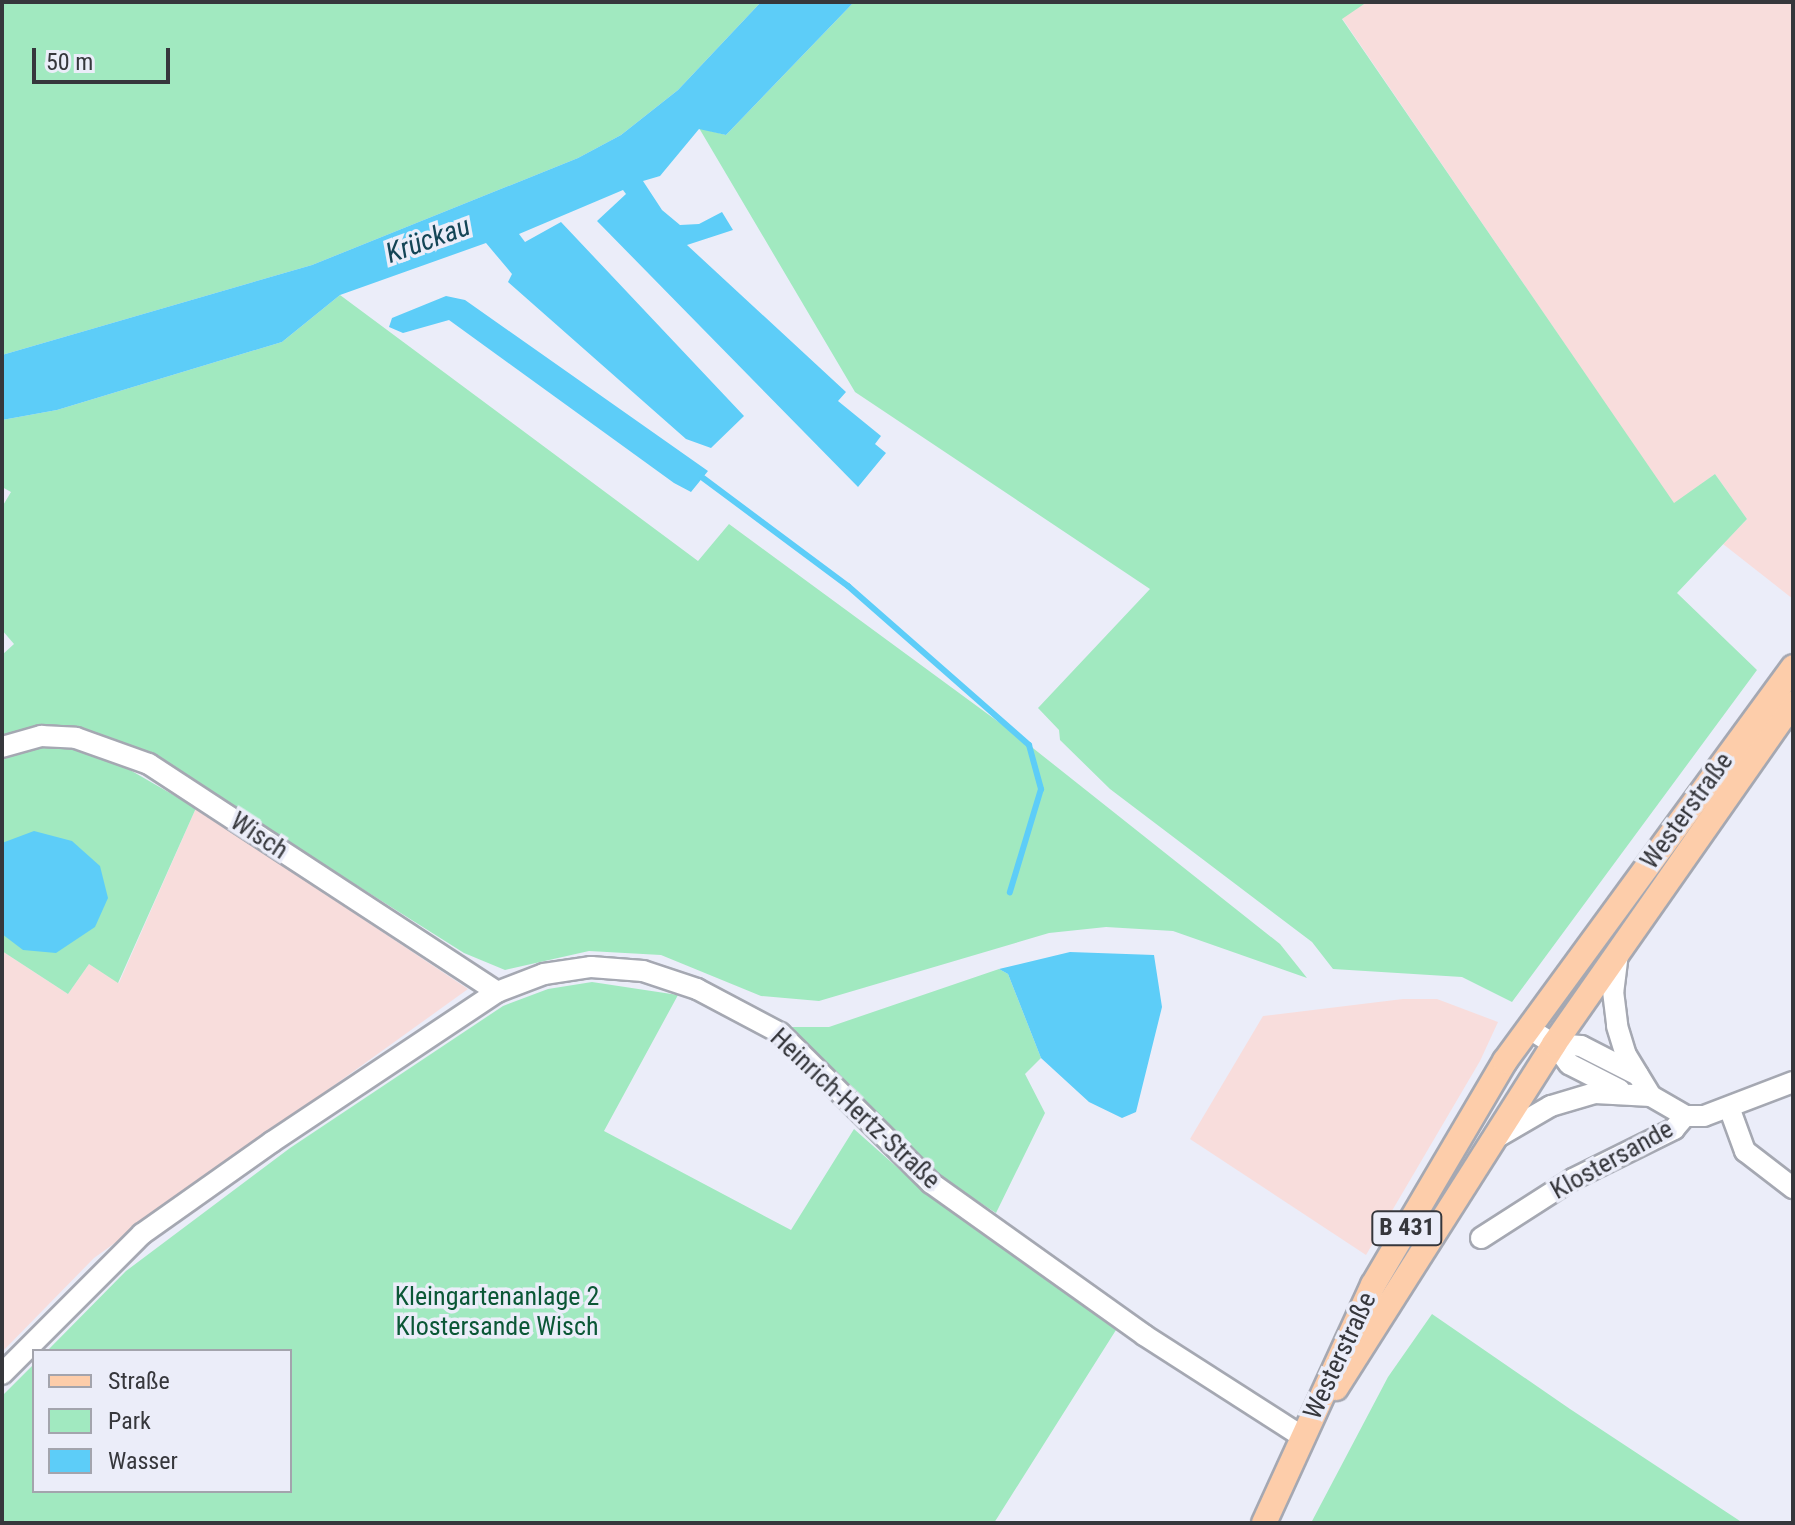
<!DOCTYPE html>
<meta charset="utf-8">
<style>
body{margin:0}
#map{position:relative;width:1795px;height:1525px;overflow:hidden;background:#ebedf9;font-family:"Roboto Condensed",sans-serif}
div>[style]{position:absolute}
.commercial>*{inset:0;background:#f8dddc}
.green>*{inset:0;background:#a1e9c0}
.water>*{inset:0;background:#5dcdf8}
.stream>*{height:6px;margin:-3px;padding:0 3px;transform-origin:3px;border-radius:3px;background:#5dcdf8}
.roads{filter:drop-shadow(2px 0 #a5a8b2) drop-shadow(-2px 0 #a5a8b2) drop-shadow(0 2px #a5a8b2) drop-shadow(0 -2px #a5a8b2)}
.minor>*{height:20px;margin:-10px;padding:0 10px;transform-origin:10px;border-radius:10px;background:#fff}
.major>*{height:24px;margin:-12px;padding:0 12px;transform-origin:12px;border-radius:12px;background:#fdcdaa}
span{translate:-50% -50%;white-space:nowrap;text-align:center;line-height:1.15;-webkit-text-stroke:7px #ebedf9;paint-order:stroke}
.shield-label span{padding:2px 6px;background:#ebedf9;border:2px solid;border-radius:6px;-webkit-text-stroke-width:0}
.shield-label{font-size:24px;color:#36373c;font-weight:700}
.street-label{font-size:26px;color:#36373c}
.park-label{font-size:26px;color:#0b5736}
.water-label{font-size:28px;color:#144556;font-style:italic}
.frame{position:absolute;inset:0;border:4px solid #36373c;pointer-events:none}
.legend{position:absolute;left:32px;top:1349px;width:260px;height:144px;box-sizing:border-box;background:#ebedf9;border:2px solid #a3a4ad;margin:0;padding:10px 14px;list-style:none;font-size:24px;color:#36373c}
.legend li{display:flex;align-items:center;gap:16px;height:40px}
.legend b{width:40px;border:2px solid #a3a4ad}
.scale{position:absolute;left:32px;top:48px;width:138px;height:36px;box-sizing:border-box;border:4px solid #36373c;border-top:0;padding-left:10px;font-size:24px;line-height:28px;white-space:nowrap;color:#36373c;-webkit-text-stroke:6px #ebedf9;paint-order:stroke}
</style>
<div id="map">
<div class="commercial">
<div style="clip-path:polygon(1367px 2px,1793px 2px,1793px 599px,1723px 544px,1747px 519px,1715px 474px,1674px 504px,1342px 18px)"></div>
<div style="clip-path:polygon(196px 808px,468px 989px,94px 1258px,2px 1352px,2px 951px,68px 994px,89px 964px,119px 983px)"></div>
<div style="clip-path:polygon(1403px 999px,1437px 999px,1498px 1022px,1480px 1061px,1366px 1255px,1190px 1139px,1263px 1016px)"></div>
</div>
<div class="green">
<div style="clip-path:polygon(2px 2px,761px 2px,678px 90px,621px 135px,578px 158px,312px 265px,2px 355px)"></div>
<div style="clip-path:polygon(854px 2px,1367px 2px,1342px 19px,1674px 503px,1715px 474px,1747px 519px,1677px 593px,1757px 670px,1512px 1002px,1462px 977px,1333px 969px,1312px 942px,1110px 789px,1060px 740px,1059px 730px,1038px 708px,1150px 589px,855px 392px,699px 128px,726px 135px)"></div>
<div style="clip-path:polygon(340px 295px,698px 561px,729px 524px,1019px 737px,1280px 944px,1307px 978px,1173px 931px,1106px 927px,1049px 933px,819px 1001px,761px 996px,661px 955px,589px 951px,505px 970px,464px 953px,147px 753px,72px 728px,40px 728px,2px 737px,2px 655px,14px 644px,2px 630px,2px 507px,11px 492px,2px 487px,2px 420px,57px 410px,282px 342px)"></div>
<div style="clip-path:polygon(43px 746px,97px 751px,196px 808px,118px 983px,89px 964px,68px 994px,2px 951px,2px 757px)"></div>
<div style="clip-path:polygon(999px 969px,1008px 974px,1041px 1058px,1025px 1074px,1045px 1113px,996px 1213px,934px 1173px,771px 1027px,829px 1027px)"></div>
<div style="clip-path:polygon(592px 982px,678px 995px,604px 1131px,791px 1230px,854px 1129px,917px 1185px,1116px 1330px,994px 1523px,2px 1523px,2px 1396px,34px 1364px,34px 1491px,290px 1491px,290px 1351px,47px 1351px,126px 1271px,290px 1148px,503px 1006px,548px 989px)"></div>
<div style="clip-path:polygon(1432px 1314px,1570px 1409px,1743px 1523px,1311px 1523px,1388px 1377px)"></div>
</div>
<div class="water">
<div style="clip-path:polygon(761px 2px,854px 2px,726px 135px,699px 129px,660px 176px,643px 181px,662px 210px,680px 225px,699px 224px,722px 212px,733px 230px,687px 245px,846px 392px,838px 401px,881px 436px,875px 444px,886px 453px,858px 487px,597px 221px,626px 194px,623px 190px,519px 234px,525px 242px,561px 222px,744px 416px,711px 448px,686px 439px,508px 282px,512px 274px,486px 243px,340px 295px,282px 342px,57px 410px,2px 420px,2px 355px,312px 265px,578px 158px,621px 135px,678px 90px)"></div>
<div style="clip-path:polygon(446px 296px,465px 300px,708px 471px,691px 492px,674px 483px,449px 320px,403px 333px,389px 327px,392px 318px)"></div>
<div style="clip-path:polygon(34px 831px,72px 841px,100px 866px,108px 898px,95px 927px,56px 953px,23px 950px,2px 934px,2px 843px)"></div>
<div style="clip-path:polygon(1070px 952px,1154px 955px,1162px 1007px,1136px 1112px,1122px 1118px,1089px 1102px,1041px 1058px,1008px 974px,999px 969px)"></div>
</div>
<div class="stream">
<div style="left:703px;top:478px;width:181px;rotate:36.7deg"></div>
<div style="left:848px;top:586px;width:241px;rotate:41.3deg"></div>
<div style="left:1029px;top:745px;width:46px;rotate:74.7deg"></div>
<div style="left:1041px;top:789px;width:108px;rotate:106.8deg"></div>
</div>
<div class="roads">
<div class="minor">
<div style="left:2px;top:747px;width:41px;rotate:-15.8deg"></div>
<div style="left:41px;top:736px;width:35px;rotate:3deg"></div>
<div style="left:76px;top:738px;width:77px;rotate:19.6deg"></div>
<div style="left:149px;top:764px;width:416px;rotate:33.2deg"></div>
<div style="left:1618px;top:953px;width:38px;rotate:97deg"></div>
<div style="left:1613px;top:991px;width:35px;rotate:83deg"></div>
<div style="left:1617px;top:1026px;width:30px;rotate:73deg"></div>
<div style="left:1626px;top:1055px;width:48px;rotate:58.6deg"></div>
<div style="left:1528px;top:1028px;width:31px;rotate:32deg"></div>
<div style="left:1554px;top:1044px;width:25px;rotate:53deg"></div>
<div style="left:1569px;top:1064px;width:57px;rotate:27deg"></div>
<div style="left:1554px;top:1044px;width:27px;rotate:4deg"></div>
<div style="left:1581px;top:1046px;width:64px;rotate:27deg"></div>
<div style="left:1730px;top:1110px;width:44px;rotate:69.9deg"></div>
<div style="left:1745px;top:1151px;width:61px;rotate:37.6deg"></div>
<div style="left:1494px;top:1139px;width:66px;rotate:-30.1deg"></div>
<div style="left:1551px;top:1106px;width:46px;rotate:-16.5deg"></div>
<div style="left:1595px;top:1093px;width:56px;rotate:3.1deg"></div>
<div style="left:1651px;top:1096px;width:39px;rotate:30deg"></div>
<div style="left:1685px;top:1116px;width:19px"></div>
<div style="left:1704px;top:1116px;width:95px;rotate:-20.9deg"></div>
<div style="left:1481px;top:1238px;width:109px;rotate:-32.7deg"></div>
<div style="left:1573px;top:1179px;width:113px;rotate:-26.3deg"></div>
<div style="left:1674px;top:1129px;width:17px;rotate:-50deg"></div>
<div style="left:2px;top:1374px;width:198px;rotate:-45deg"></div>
<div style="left:142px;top:1234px;width:159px;rotate:-35.3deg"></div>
<div style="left:272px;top:1142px;width:270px;rotate:-33.7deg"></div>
<div style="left:497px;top:992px;width:50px;rotate:-21deg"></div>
<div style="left:544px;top:974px;width:48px;rotate:-8.5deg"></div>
<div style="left:591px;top:967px;width:52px;rotate:4.4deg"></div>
<div style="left:643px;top:971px;width:57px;rotate:18.4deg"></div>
<div style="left:697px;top:989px;width:94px;rotate:27.9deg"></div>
<div style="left:780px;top:1033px;width:213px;rotate:44.8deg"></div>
<div style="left:931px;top:1183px;width:262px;rotate:35.5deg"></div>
<div style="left:1144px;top:1335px;width:189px;rotate:32.7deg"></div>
</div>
<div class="major">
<div style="left:1336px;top:1388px;width:407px;rotate:-57.6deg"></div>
<div style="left:1554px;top:1044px;width:416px;rotate:-55deg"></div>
<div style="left:1264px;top:1523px;width:262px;rotate:-65.4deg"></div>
<div style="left:1373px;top:1285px;width:260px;rotate:-59.5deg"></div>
<div style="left:1505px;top:1061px;width:488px;rotate:-53.8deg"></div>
</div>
</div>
<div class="shield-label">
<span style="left:1407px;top:1228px">B 431</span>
</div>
<div class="street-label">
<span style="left:1687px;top:811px;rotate:-54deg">Westerstraße</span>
<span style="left:259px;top:836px;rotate:33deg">Wisch</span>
<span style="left:855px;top:1109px;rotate:43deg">Heinrich-Hertz-Straße</span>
<span style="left:1612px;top:1160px;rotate:-29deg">Klostersande</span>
<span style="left:1340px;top:1356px;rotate:-65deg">Westerstraße</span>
</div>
<div class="park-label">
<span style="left:497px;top:1312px">Kleingartenanlage 2<br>Klostersande Wisch</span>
</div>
<div class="water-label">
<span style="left:428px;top:240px;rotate:-20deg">Krückau</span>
</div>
<div class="frame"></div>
<ul class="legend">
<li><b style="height:10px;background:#fdcdaa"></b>Straße</li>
<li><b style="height:22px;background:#a1e9c0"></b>Park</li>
<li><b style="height:22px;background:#5dcdf8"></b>Wasser</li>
</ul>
<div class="scale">50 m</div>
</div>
